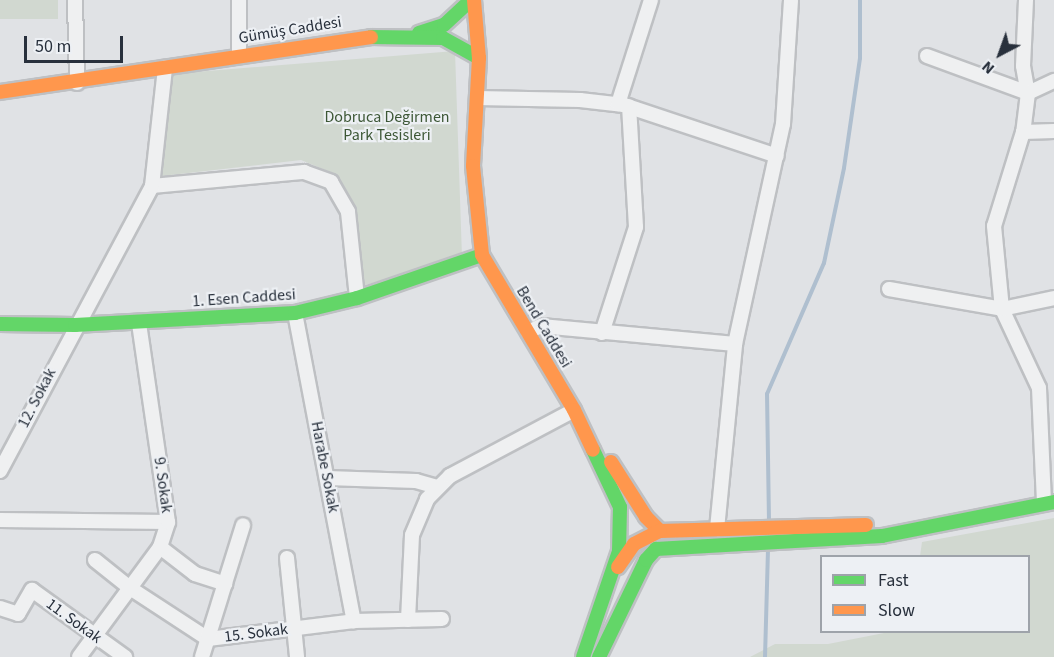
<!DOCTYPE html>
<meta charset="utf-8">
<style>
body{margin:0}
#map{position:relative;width:1054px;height:657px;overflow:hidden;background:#e0e2e5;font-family:"Source Sans 3",sans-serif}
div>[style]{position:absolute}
.green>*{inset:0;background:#d1d8d0;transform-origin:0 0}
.stream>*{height:4px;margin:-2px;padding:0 2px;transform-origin:2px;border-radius:2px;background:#afbfcf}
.roads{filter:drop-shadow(2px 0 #bec0c3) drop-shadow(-2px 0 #bec0c3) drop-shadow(0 2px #bec0c3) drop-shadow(0 -2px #bec0c3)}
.street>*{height:14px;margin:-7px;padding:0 7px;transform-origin:7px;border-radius:7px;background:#eff0f1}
.fast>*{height:14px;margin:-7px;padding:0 7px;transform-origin:7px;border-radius:7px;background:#63d668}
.slow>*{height:14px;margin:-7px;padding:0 7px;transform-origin:7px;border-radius:7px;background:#ff974d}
span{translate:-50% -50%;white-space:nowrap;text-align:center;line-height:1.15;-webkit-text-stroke:4.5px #edf0f4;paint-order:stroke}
.street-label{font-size:16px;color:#28303c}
.park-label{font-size:16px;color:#3d5736}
.legend{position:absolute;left:820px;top:555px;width:210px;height:78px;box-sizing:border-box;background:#edf0f4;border:2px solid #9ea3aa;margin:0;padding:8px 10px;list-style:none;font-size:18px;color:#28303c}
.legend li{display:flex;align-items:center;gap:12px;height:30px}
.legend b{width:30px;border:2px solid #9ea3aa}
.north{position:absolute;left:970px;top:24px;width:60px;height:60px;-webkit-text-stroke:4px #edf0f4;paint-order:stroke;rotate:221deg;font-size:16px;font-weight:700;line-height:24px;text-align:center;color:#28303c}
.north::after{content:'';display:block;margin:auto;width:21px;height:27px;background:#28303c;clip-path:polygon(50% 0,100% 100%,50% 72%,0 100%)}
.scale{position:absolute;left:24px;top:36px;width:99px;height:27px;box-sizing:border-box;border:3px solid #28303c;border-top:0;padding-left:8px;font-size:18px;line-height:21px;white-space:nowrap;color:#28303c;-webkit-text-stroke:4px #edf0f4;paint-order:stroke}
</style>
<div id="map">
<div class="green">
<div style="left:0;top:0;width:58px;height:19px"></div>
<div style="clip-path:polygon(455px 51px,462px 257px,365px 285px,355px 207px,335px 174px,301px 160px,162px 176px,171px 74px)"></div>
<div style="clip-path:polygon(1054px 518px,1054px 657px,750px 657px,775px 644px,828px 644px,889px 632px,1028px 632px,1028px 556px,920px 556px,922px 542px)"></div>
</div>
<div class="stream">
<div style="left:769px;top:521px;width:127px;rotate:-90.9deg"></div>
<div style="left:767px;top:394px;width:143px;rotate:-66.5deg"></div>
<div style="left:824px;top:263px;width:97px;rotate:-78.1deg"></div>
<div style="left:844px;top:168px;width:111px;rotate:-81.7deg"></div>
<div style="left:860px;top:58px;width:58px;rotate:-90deg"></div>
<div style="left:765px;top:657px;width:108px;rotate:-88.4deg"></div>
</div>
<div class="roads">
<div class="street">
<div style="left:75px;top:0;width:83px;rotate:88.6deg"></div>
<div style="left:1026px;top:0;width:66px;rotate:92.6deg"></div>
<div style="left:1023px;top:66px;width:27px;rotate:80deg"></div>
<div style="left:1028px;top:93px;width:39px;rotate:97deg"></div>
<div style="left:1023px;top:132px;width:98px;rotate:107.1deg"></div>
<div style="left:994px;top:226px;width:83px;rotate:84.5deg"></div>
<div style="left:1002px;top:309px;width:87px;rotate:64.9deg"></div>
<div style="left:1039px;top:388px;width:115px;rotate:87.5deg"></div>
<div style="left:239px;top:55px;width:55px;rotate:-90deg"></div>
<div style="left:927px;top:56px;width:108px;rotate:20.1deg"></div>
<div style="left:1028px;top:93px;width:29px;rotate:-25deg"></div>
<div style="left:477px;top:98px;width:103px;rotate:1.1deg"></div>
<div style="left:580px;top:100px;width:44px;rotate:6.5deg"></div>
<div style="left:624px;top:105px;width:161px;rotate:18.4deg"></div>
<div style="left:618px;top:104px;width:109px;rotate:-72.4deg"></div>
<div style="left:1023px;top:132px;width:31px;rotate:-2deg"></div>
<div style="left:152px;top:186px;width:153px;rotate:-5.3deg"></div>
<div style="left:304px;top:172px;width:29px;rotate:20deg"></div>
<div style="left:331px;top:182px;width:34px;rotate:60deg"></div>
<div style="left:348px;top:212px;width:86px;rotate:84deg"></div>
<div style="left:889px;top:289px;width:115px;rotate:10deg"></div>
<div style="left:1002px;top:309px;width:53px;rotate:-11.9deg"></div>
<div style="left:295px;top:313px;width:314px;rotate:79.2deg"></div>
<div style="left:528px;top:332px;width:14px;rotate:-25deg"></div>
<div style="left:541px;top:326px;width:195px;rotate:5.3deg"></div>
<div style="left:602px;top:333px;width:111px;rotate:-72.2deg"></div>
<div style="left:636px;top:227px;width:121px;rotate:-93.3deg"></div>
<div style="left:0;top:471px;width:323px;rotate:-61.9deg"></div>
<div style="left:152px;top:186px;width:119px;rotate:-83.7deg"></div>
<div style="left:327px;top:478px;width:89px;rotate:1.9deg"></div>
<div style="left:416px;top:481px;width:22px;rotate:16deg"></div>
<div style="left:0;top:520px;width:168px;rotate:0.7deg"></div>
<div style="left:717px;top:529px;width:186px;rotate:-84.4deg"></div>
<div style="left:735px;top:344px;width:225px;rotate:-77.7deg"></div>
<div style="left:783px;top:124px;width:124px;rotate:-86.3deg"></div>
<div style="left:160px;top:547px;width:44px;rotate:37.6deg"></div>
<div style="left:195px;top:574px;width:32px;rotate:18deg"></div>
<div style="left:287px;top:558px;width:100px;rotate:84.2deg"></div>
<div style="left:95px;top:560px;width:45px;rotate:38.7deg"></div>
<div style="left:130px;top:588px;width:93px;rotate:33.2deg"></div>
<div style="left:208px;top:639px;width:147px;rotate:-7deg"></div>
<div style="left:354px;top:621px;width:88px;rotate:-1.3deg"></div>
<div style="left:0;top:608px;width:19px;rotate:18deg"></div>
<div style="left:18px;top:614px;width:28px;rotate:-60deg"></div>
<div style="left:32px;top:590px;width:115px;rotate:35.8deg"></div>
<div style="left:408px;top:620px;width:85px;rotate:-87.3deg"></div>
<div style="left:412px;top:535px;width:39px;rotate:-67deg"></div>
<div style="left:427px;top:499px;width:33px;rotate:-45deg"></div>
<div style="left:450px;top:476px;width:140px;rotate:-28deg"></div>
<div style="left:79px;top:657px;width:137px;rotate:-53.6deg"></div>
<div style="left:160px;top:547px;width:26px;rotate:-72deg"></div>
<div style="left:168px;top:522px;width:202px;rotate:-98.3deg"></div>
<div style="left:202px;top:657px;width:138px;rotate:-72.7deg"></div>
</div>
<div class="fast">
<div style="left:419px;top:33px;width:26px;rotate:-18deg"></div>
<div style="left:444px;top:25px;width:37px;rotate:-43deg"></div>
<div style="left:371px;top:37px;width:72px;rotate:0.8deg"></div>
<div style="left:443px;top:38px;width:41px;rotate:29.1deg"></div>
<div style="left:0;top:324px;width:75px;rotate:0.8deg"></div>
<div style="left:75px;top:325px;width:220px;rotate:-3.1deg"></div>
<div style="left:295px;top:313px;width:64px;rotate:-13.6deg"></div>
<div style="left:357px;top:298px;width:132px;rotate:-19deg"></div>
<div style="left:583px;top:657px;width:112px;rotate:-71.2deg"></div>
<div style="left:619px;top:551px;width:44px;rotate:-88.7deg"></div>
<div style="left:620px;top:507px;width:63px;rotate:-115.3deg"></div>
<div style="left:599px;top:657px;width:108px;rotate:-64.1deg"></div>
<div style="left:646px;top:560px;width:15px;rotate:-48deg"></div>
<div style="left:656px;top:549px;width:226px;rotate:-3.3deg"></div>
<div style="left:882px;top:536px;width:175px;rotate:-11.2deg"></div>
</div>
<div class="slow">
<div style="left:474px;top:0;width:58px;rotate:85.1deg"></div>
<div style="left:479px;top:58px;width:108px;rotate:93.2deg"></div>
<div style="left:473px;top:166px;width:89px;rotate:84.2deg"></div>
<div style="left:482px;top:255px;width:180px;rotate:59.3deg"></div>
<div style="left:574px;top:410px;width:44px;rotate:64.6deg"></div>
<div style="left:0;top:92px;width:375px;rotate:-8.4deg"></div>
<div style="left:611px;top:462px;width:65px;rotate:57.5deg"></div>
<div style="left:646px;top:517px;width:20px;rotate:45deg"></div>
<div style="left:660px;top:531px;width:206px;rotate:-1.7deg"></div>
<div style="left:618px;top:567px;width:28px;rotate:-55deg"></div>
<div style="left:634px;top:544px;width:29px;rotate:-27deg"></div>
</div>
</div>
<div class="street-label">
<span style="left:290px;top:30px;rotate:-9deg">Gümüş Caddesi</span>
<span style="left:244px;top:298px;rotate:-4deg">1. Esen Caddesi</span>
<span style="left:544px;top:327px;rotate:59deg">Bend Caddesi</span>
<span style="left:37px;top:398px;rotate:-63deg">12. Sokak</span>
<span style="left:325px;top:467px;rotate:79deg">Harabe Sokak</span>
<span style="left:163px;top:485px;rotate:82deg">9. Sokak</span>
<span style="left:74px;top:621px;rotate:36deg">11. Sokak</span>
<span style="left:256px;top:633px;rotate:-7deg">15. Sokak</span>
</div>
<div class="park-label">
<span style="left:387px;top:126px">Dobruca Değirmen<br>Park Tesisleri</span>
</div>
<ul class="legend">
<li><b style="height:8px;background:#63d668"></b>Fast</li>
<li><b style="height:8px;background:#ff974d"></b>Slow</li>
</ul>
<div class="north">N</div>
<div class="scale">50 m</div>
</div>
